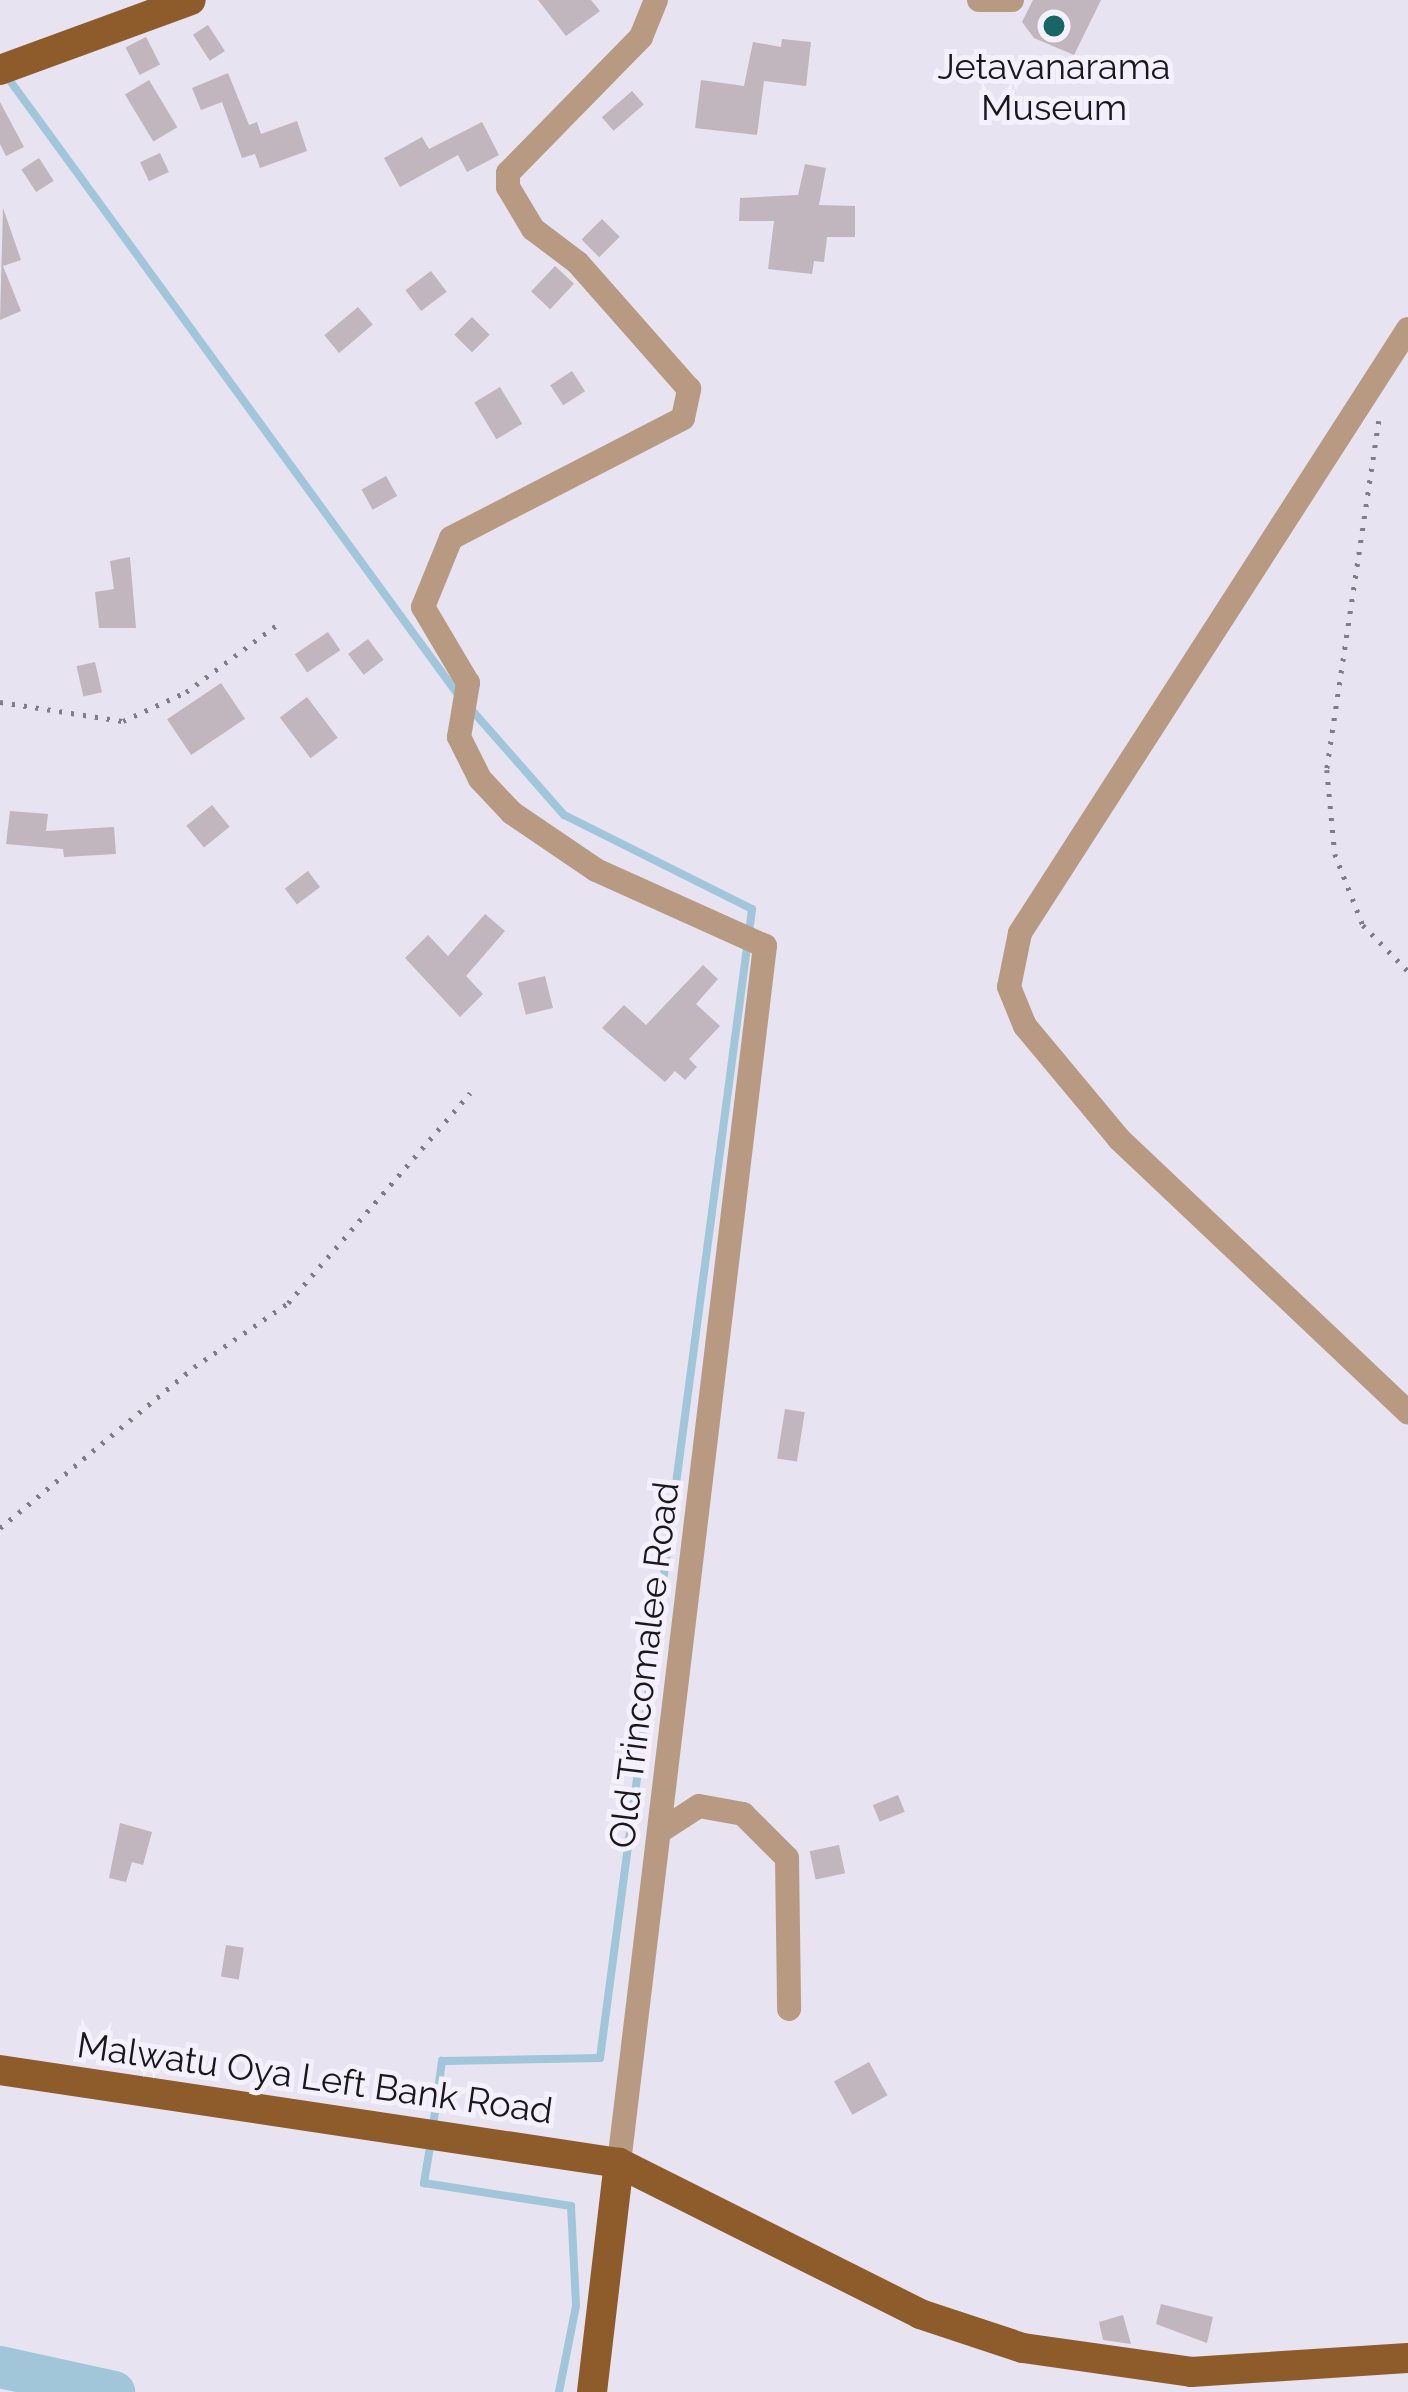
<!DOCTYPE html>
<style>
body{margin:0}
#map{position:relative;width:1408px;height:2392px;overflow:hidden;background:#e7e3f0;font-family:Raleway,sans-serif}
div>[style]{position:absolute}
.stream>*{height:8px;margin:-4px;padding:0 4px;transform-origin:4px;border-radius:4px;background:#a1c6da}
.river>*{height:42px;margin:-21px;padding:0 21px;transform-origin:21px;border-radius:21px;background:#a1c6da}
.building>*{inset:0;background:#c1b5be;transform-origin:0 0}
.path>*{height:4.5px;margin-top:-2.25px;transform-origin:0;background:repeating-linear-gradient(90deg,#807d86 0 3px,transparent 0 12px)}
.minor>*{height:24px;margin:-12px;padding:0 12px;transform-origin:12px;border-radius:12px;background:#b89a83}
.major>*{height:30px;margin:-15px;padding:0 15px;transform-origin:15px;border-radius:15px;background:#8e5b2b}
.dots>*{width:33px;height:33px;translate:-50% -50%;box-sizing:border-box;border:6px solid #f4f0fe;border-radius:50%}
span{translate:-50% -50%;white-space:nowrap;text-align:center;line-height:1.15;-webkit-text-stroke:10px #f4f0fe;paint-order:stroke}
.poi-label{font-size:36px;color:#19181c}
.street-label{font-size:36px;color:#19181c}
</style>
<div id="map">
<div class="stream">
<div style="left:8px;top:78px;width:765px;rotate:53.88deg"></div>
<div style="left:433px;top:2126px;width:66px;rotate:-82.1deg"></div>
<div style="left:442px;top:2061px;width:158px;rotate:-1.1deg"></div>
<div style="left:600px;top:2058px;width:1159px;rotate:-82.46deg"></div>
<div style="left:752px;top:909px;width:210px;rotate:-153.4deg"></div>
<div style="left:564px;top:815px;width:144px;rotate:-131.3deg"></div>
<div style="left:431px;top:2141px;width:43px;rotate:99.5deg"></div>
<div style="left:424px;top:2183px;width:149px;rotate:8.9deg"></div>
<div style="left:571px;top:2206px;width:100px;rotate:87.1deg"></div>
<div style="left:576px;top:2306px;width:88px;rotate:101.2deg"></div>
</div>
<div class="river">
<div style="left:0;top:2367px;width:117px;rotate:12.4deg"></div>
</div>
<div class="building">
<div style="clip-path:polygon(538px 0,591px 0,600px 11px,566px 36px)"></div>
<div style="clip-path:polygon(1033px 0,1101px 0,1074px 55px,1034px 38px,1022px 22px)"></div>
<div style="left:208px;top:25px;width:31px;height:18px;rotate:57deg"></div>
<div style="left:146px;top:37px;width:31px;height:23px;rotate:63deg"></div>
<div style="clip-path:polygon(782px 39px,811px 42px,806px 86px,764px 81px,757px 135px,695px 128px,701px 80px,744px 86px,753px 42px,781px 47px)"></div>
<div style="clip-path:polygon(228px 73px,249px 125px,257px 122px,261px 134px,297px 121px,307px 151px,260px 168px,255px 154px,242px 158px,222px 102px,201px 110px,192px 88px)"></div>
<div style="left:149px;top:80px;width:55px;height:28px;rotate:59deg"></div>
<div style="left:632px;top:91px;width:18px;height:40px;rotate:49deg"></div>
<div style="clip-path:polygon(0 102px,24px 147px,6px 156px,0 144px)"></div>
<div style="clip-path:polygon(482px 122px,499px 155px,467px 172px,458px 155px,400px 187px,384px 158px,422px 137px,429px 149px)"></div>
<div style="left:160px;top:153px;width:21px;height:22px;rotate:65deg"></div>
<div style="left:39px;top:158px;width:27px;height:21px;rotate:57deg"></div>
<div style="clip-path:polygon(805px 164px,826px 168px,819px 205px,855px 206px,855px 237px,827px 237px,824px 262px,814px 261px,812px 274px,768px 269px,774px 221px,739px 221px,740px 198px,798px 195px)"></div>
<div style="clip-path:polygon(3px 208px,21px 260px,3px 266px,21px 311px,0 320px)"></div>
<div style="left:602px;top:219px;width:25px;height:29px;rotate:45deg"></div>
<div style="left:555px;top:266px;width:26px;height:35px;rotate:43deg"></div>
<div style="left:431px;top:271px;width:26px;height:32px;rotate:53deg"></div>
<div style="left:358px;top:307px;width:23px;height:44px;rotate:50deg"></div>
<div style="left:472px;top:317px;width:25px;height:25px;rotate:45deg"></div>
<div style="left:572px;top:371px;width:24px;height:26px;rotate:57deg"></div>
<div style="left:500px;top:387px;width:43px;height:30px;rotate:59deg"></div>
<div style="left:386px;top:476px;width:23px;height:28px;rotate:61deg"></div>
<div style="clip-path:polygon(130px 557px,136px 628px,99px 628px,95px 592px,114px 589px,110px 561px)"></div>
<div style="left:328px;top:632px;width:22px;height:40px;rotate:56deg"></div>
<div style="left:368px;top:639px;width:26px;height:25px;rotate:53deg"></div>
<div style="left:95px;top:662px;width:31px;height:19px;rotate:77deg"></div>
<div style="left:221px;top:683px;width:43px;height:65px;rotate:56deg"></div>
<div style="left:307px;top:697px;width:51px;height:34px;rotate:53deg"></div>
<div style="left:212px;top:805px;width:28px;height:33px;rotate:51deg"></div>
<div style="clip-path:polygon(10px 811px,48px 814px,46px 831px,114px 827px,116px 854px,64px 857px,63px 849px,6px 844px)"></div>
<div style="left:308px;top:871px;width:20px;height:29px;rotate:53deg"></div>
<div style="clip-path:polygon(485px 914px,505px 931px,466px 976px,483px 994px,460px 1017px,405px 958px,428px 935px,448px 956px)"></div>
<div style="clip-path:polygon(703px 965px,718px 979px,696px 1004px,720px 1026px,689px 1059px,697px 1067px,685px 1080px,675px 1071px,665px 1082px,602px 1028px,624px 1005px,646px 1025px)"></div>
<div style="left:545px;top:976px;width:33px;height:28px;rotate:76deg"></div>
<div style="left:785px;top:1409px;width:20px;height:50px;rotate:9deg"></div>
<div style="left:898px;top:1795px;width:18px;height:27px;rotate:68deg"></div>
<div style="clip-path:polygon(120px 1823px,152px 1832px,143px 1865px,132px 1862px,126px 1882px,109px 1878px)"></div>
<div style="left:839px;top:1845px;width:29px;height:30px;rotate:78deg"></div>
<div style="left:226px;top:1945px;width:18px;height:32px;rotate:9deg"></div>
<div style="left:869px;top:2062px;width:38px;height:40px;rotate:61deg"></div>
<div style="clip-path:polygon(1161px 2304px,1213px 2317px,1207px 2343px,1156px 2324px)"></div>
<div style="clip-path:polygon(1123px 2315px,1131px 2344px,1103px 2340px,1099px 2322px)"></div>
</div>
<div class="path">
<div style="left:1379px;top:421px;width:353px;rotate:98.5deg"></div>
<div style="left:1327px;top:770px;width:84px;rotate:84.6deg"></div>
<div style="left:1335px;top:854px;width:76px;rotate:68.5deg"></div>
<div style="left:1363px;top:925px;width:64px;rotate:45.6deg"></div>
<div style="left:0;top:702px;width:124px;rotate:8.8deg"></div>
<div style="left:123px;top:721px;width:69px;rotate:-24.7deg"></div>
<div style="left:186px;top:692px;width:114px;rotate:-36.5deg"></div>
<div style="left:0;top:1528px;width:252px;rotate:-39.7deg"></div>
<div style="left:194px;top:1367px;width:114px;rotate:-34.2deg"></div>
<div style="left:288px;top:1303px;width:278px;rotate:-49.1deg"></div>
</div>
<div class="minor">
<div style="left:979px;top:0;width:33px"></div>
<div style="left:1408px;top:329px;width:718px;rotate:122.72deg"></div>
<div style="left:1020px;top:933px;width:55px;rotate:101.5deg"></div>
<div style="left:1009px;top:987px;width:42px;rotate:67.7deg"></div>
<div style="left:1025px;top:1026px;width:147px;rotate:50.2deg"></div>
<div style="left:1119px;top:1139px;width:398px;rotate:43.4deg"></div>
<div style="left:665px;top:1828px;width:40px;rotate:-32.9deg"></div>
<div style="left:699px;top:1806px;width:45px;rotate:10.3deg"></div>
<div style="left:743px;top:1814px;width:62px;rotate:45deg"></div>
<div style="left:787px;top:1858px;width:151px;rotate:89.2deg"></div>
<div style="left:619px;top:2163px;width:1226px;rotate:-83.16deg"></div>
<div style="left:765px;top:946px;width:185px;rotate:-155.8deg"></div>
<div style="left:596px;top:870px;width:102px;rotate:-145.8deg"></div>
<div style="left:512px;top:813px;width:47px;rotate:-133.3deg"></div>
<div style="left:480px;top:779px;width:47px;rotate:-116.6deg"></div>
<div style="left:459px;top:737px;width:55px;rotate:-80.5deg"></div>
<div style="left:468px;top:683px;width:88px;rotate:-120.6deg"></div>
<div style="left:423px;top:607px;width:74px;rotate:-67.9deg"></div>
<div style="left:451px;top:538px;width:261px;rotate:-27.3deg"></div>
<div style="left:683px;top:418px;width:30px;rotate:-78deg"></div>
<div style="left:689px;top:389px;width:168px;rotate:-131.4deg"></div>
<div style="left:578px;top:263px;width:56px;rotate:-142.9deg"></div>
<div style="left:533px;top:229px;width:49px;rotate:-120.8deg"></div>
<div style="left:508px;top:187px;width:14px;rotate:-90deg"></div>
<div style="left:508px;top:173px;width:190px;rotate:-45.6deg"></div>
<div style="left:641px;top:37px;width:40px;rotate:-68deg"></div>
</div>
<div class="major">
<div style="left:0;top:70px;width:203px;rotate:-20.1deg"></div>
<div style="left:0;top:2070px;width:626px;rotate:8.54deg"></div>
<div style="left:619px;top:2163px;width:337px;rotate:26.6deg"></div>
<div style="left:920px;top:2314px;width:108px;rotate:18.3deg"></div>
<div style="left:1023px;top:2348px;width:170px;rotate:8.1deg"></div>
<div style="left:1191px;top:2372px;width:217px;rotate:-3.7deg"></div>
<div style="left:592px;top:2392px;width:231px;rotate:-83.3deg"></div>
</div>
<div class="dots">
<div style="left:1054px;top:26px;background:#176666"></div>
</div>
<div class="poi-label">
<span style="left:1054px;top:87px">Jetavanarama<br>Museum</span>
</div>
<div class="street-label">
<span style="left:644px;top:1665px;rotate:-83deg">Old Trincomalee Road</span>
<span style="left:315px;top:2078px;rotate:8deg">Malwatu Oya Left Bank Road</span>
</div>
</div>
